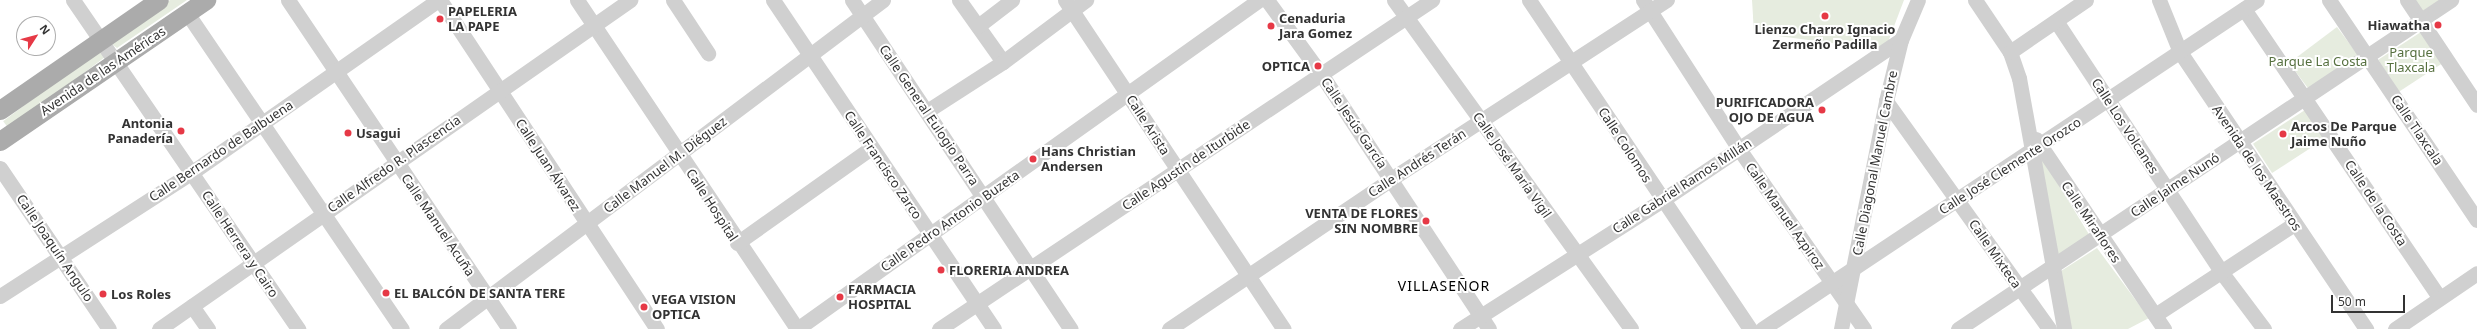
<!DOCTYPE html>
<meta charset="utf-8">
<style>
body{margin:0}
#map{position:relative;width:2477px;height:329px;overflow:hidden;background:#fff;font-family:"Noto Sans",sans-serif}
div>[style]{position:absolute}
.green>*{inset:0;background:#e6ecdf;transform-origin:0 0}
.minor>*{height:15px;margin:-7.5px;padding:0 7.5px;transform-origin:7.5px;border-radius:7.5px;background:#d0d0d0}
.major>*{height:19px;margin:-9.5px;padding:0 9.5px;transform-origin:9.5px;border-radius:9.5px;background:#ababab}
.dots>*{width:11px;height:11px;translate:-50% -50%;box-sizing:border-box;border:2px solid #fff;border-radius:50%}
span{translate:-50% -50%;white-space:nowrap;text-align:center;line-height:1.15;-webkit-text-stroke:4px #fff;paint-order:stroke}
.poi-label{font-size:13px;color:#333;font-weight:700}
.left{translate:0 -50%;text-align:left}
.right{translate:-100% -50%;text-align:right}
.park-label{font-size:13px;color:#56703f}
.street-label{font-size:13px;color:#333}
.neighbourhood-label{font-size:14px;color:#000;letter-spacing:1px}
.north{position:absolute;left:16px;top:16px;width:40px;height:40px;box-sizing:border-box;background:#fff;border:1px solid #adadad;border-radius:50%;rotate:54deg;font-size:11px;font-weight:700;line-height:16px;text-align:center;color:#333}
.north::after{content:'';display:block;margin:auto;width:14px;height:18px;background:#e63946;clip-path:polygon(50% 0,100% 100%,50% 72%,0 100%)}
.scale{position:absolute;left:2331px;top:295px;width:74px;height:18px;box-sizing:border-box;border:2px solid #333;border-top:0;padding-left:5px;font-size:12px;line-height:14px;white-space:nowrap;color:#333;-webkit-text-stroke:3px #fff;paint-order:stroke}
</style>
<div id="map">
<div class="green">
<div style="clip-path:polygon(170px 0,187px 0,117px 48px,113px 45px,112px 40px)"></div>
<div style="clip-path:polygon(1752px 0,1904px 0,1885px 50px,1754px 33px)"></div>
<div style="clip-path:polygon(2413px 0,2440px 0,2422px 12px)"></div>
<div style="left:2337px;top:27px;width:35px;height:60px;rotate:53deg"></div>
<div style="left:2421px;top:32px;width:38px;height:51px;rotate:57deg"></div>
<div style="left:99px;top:49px;width:10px;height:120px;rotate:53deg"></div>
<div style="left:2305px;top:110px;width:35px;height:62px;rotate:57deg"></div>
<div style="clip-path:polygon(2038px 151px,2090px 236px,2057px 258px)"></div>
<div style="clip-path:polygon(2097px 248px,2149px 318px,2128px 329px,2069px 329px,2061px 271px)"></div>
</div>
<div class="minor">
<div style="left:73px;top:0;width:399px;rotate:55.6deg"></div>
<div style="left:288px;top:0;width:396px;rotate:56.1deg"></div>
<div style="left:440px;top:0;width:394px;rotate:56.6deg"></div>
<div style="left:577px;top:0;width:396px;rotate:56.2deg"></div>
<div style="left:673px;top:0;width:64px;rotate:56.6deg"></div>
<div style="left:773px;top:0;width:396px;rotate:56.1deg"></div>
<div style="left:852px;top:0;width:395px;rotate:56.4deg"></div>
<div style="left:959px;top:0;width:76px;rotate:54.6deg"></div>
<div style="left:1065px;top:0;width:395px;rotate:56.4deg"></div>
<div style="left:1267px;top:0;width:92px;rotate:53.9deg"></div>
<div style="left:1321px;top:74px;width:305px;rotate:56.6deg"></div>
<div style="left:1394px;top:0;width:405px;rotate:54.2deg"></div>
<div style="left:1529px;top:0;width:396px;rotate:56.1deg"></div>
<div style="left:1643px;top:0;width:177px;rotate:57.2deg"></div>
<div style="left:1739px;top:149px;width:219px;rotate:55.2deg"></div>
<div style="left:1975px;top:0;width:63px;rotate:56.1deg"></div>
<div style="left:2010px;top:52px;width:28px;rotate:71deg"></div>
<div style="left:2019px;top:78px;width:255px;rotate:79.8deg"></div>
<div style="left:2159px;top:0;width:56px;rotate:68deg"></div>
<div style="left:2180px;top:52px;width:334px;rotate:56.1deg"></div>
<div style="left:2329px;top:0;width:265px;rotate:56.1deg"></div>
<div style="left:2407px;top:0;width:126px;rotate:56.3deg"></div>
<div style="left:2244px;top:9px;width:349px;rotate:55.9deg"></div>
<div style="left:187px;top:13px;width:382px;rotate:55.8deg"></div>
<div style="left:2056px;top:21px;width:302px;rotate:56.6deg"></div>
<div style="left:2222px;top:273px;width:70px;rotate:53.1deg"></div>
<div style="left:978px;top:26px;width:43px;rotate:-37.4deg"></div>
<div style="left:2010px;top:52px;width:92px;rotate:-34.4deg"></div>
<div style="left:1886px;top:101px;width:280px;rotate:54.4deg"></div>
<div style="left:927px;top:111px;width:90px;rotate:-32.8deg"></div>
<div style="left:1003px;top:62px;width:104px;rotate:-36.8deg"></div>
<div style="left:2036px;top:139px;width:229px;rotate:56deg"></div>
<div style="left:0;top:168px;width:194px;rotate:55.9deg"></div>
<div style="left:737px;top:243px;width:164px;rotate:-35.3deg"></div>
<div style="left:0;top:296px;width:227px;rotate:-32.8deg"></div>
<div style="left:191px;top:173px;width:302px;rotate:-35deg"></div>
<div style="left:192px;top:306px;width:28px;rotate:55deg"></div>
<div style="left:2155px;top:315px;width:166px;rotate:-33.2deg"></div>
<div style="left:159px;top:329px;width:575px;rotate:-34.93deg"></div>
<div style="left:446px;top:329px;width:547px;rotate:-36.97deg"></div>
<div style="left:797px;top:329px;width:567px;rotate:-35.46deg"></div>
<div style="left:939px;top:329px;width:593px;rotate:-33.72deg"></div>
<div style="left:1169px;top:329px;width:268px;rotate:-34deg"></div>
<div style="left:1391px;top:179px;width:329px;rotate:-33deg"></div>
<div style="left:1460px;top:329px;width:238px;rotate:-32.5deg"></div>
<div style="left:1661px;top:201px;width:289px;rotate:-33.9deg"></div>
<div style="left:1762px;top:329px;width:594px;rotate:-33.61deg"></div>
<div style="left:1841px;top:329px;width:232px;rotate:-78.8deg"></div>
<div style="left:1886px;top:101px;width:63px;rotate:-76.2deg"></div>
<div style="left:1901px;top:40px;width:43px;rotate:-67deg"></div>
<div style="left:1958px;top:329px;width:593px;rotate:-33.72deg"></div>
<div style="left:2395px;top:329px;width:99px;rotate:-34.3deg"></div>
</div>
<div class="major">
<div style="left:0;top:110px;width:193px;rotate:-34.7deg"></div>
<div style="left:0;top:141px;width:250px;rotate:-34.4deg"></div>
</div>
<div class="dots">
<div style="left:1825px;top:16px;background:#e63946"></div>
<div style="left:440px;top:19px;background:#e63946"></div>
<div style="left:2438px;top:25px;background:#e63946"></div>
<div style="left:1271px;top:26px;background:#e63946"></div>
<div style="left:1318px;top:66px;background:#e63946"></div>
<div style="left:1822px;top:110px;background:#e63946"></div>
<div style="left:181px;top:131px;background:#e63946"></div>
<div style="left:348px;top:133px;background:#e63946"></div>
<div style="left:2283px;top:134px;background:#e63946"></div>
<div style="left:1033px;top:159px;background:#e63946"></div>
<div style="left:1426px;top:221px;background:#e63946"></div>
<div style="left:941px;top:270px;background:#e63946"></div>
<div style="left:386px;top:293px;background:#e63946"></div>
<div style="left:103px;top:294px;background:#e63946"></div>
<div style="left:840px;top:297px;background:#e63946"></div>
<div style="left:644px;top:307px;background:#e63946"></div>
</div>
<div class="poi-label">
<span class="left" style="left:448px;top:19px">PAPELERIA<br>LA PAPE</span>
<span class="left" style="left:1279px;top:26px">Cenaduria<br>Jara Gomez</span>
<span class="right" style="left:2430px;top:25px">Hiawatha</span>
<span style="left:1825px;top:37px">Lienzo Charro Ignacio<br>Zermeño Padilla</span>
<span class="right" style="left:1310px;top:66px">OPTICA</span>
<span class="right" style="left:1814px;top:110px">PURIFICADORA<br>OJO DE AGUA</span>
<span class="right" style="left:173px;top:131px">Antonia<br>Panadería</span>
<span class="left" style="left:2291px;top:134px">Arcos De Parque<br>Jaime Nuño</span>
<span class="left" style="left:356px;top:133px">Usagui</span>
<span class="left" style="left:1041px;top:159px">Hans Christian<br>Andersen</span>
<span class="right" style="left:1418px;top:221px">VENTA DE FLORES<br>SIN NOMBRE</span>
<span class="left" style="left:949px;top:270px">FLORERIA ANDREA</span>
<span class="left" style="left:848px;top:297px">FARMACIA<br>HOSPITAL</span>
<span class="left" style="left:394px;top:293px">EL BALCÓN DE SANTA TERE</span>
<span class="left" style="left:111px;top:294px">Los Roles</span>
<span class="left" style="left:652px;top:307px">VEGA VISION<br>OPTICA</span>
</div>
<div class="park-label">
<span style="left:2411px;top:60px">Parque<br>Tlaxcala</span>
<span style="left:2318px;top:61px">Parque La Costa</span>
</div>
<div class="street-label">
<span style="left:103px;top:71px;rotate:-34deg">Avenida de las Américas</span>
<span style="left:929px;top:115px;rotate:56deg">Calle General Eulogio Parra</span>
<span style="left:1354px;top:123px;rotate:56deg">Calle Jesús García</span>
<span style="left:1148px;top:125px;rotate:57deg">Calle Arista</span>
<span style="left:2125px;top:126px;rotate:57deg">Calle Los Volcanes</span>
<span style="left:2417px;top:130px;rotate:56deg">Calle Tlaxcala</span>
<span style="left:1625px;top:145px;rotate:57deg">Calle Colomos</span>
<span style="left:221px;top:151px;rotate:-34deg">Calle Bernardo de Balbuena</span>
<span style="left:1417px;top:163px;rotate:-33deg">Calle Andrés Terán</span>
<span style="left:1875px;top:163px;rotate:-79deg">Calle Diagonal Manuel Cambre</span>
<span style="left:394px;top:164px;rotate:-35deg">Calle Alfredo R. Plascencia</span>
<span style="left:548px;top:165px;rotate:57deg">Calle Juan Álvarez</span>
<span style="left:665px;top:165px;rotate:-37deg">Calle Manuel M. Diéguez</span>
<span style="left:883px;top:165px;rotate:56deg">Calle Francisco Zarco</span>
<span style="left:1186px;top:165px;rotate:-34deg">Calle Agustín de Iturbide</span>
<span style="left:1512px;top:165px;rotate:55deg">Calle José María Vigil</span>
<span style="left:2010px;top:166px;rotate:-33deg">Calle José Clemente Orozco</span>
<span style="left:2257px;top:168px;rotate:56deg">Avenida de los Maestros</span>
<span style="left:2175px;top:185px;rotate:-34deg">Calle Jaime Nunó</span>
<span style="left:1682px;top:186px;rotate:-33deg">Calle Gabriel Ramos Millán</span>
<span style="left:2376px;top:203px;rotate:56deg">Calle de la Costa</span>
<span style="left:712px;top:205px;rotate:57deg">Calle Hospital</span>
<span style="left:1785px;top:216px;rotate:55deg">Calle Manuel Azpiroz</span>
<span style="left:950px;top:221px;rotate:-35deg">Calle Pedro Antonio Buzeta</span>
<span style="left:2091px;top:222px;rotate:56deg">Calle Miraflores</span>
<span style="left:438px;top:225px;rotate:56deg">Calle Manuel Acuña</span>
<span style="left:240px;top:244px;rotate:56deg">Calle Herrera y Cairo</span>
<span style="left:55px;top:248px;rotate:56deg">Calle Joaquín Angulo</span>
<span style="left:1995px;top:254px;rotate:55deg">Calle Mixteca</span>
</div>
<div class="neighbourhood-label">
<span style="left:1444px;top:286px">VILLASEÑOR</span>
</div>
<div class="north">N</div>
<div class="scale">50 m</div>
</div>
